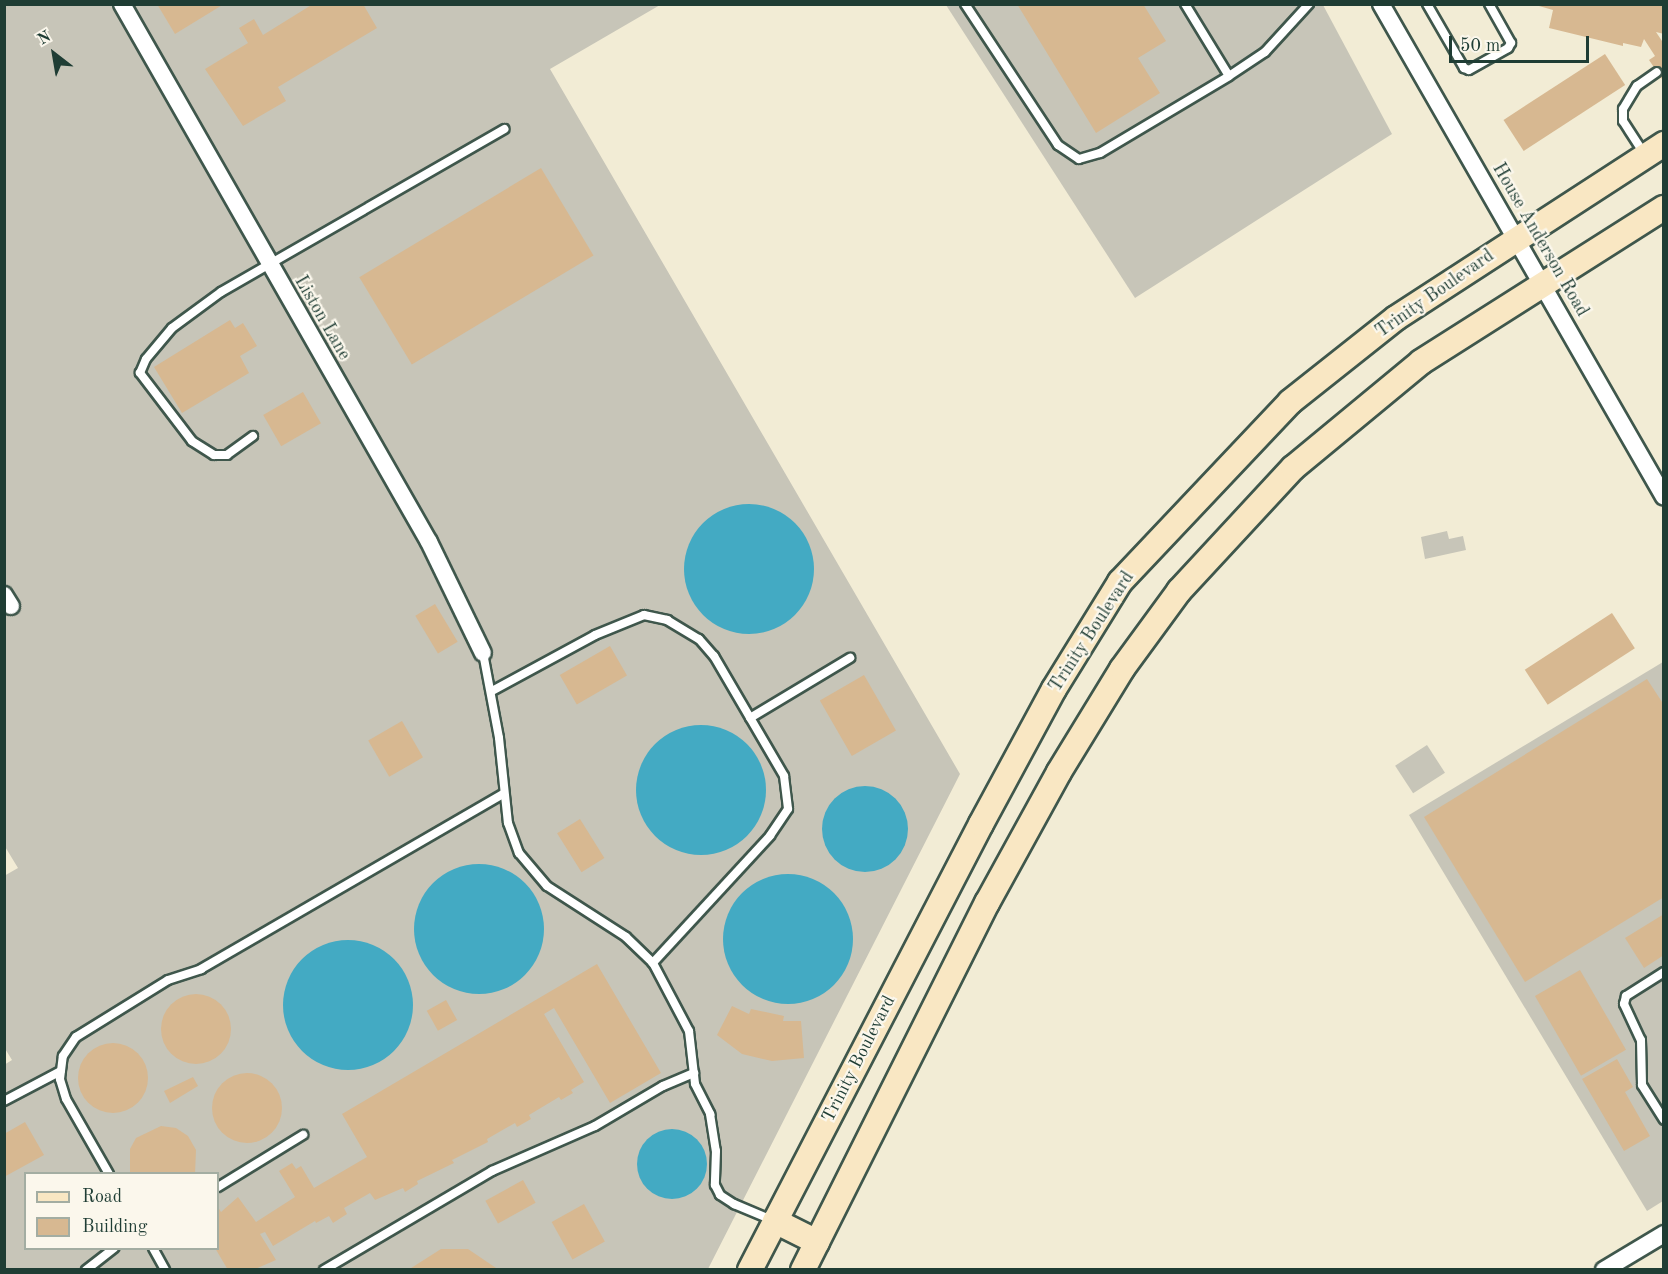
<!DOCTYPE html>
<style>
body{margin:0}
#map{position:relative;width:1668px;height:1274px;overflow:hidden;background:#f2ecd5;font-family:"Old Standard TT",serif}
div>[style]{position:absolute}
.industrial>*{inset:0;background:#c7c5b8;transform-origin:0 0}
.water>*{inset:0;background:#43aac3}
.round{border-radius:50%}
.building>*{inset:0;background:#d7b891;transform-origin:0 0}
.roads{filter:drop-shadow(2px 0 #3f574c) drop-shadow(-2px 0 #3f574c) drop-shadow(0 2px #3f574c) drop-shadow(0 -2px #3f574c)}
.lane>*{height:8px;margin:-4px;padding:0 4px;transform-origin:4px;border-radius:4px;background:#fff}
.street>*{height:16px;margin:-8px;padding:0 8px;transform-origin:8px;border-radius:8px;background:#fff}
.secondary>*{height:24px;margin:-12px;padding:0 12px;transform-origin:12px;border-radius:12px;background:#f9e7c3}
span{translate:-50% -50%;white-space:nowrap;text-align:center;line-height:1.15;-webkit-text-stroke:4.5px #fbf7ec;paint-order:stroke}
.street-label{font-size:18px;color:#1f3d34}
.frame{position:absolute;inset:0;border:6px solid #1f3d34;pointer-events:none}
.legend{position:absolute;left:24px;top:1172px;width:195px;height:78px;box-sizing:border-box;background:#fbf7ec;border:2px solid #a3ada2;margin:0;padding:8px 10px;list-style:none;font-size:18px;color:#1f3d34}
.legend li{display:flex;align-items:center;gap:12px;height:30px}
.legend b{width:30px;border:2px solid #a3ada2}
.north{position:absolute;left:24px;top:24px;width:60px;height:60px;-webkit-text-stroke:4px #fbf7ec;paint-order:stroke;rotate:329deg;font-size:16px;font-weight:700;line-height:24px;text-align:center;color:#1f3d34}
.north::after{content:'';display:block;margin:auto;width:21px;height:27px;background:#1f3d34;clip-path:polygon(50% 0,100% 100%,50% 72%,0 100%)}
.scale{position:absolute;left:1449px;top:36px;width:140px;height:27px;box-sizing:border-box;border:3px solid #1f3d34;border-top:0;padding-left:8px;font-size:18px;line-height:21px;white-space:nowrap;color:#1f3d34;-webkit-text-stroke:4px #fbf7ec;paint-order:stroke}
</style>
<div id="map">
<div class="industrial">
<div style="clip-path:polygon(evenodd,5px 5px,660px 5px,550px 69px,960px 774px,708px 1269px,5px 1269px,4px 1065px,12px 1060px,4px 1047px,4px 876px,18px 868px,4px 845px,5px 5px,26px 1174px,218px 1174px,218px 1248px,26px 1248px,26px 1174px)"></div>
<div style="clip-path:polygon(946px 5px,1323px 5px,1392px 134px,1135px 298px)"></div>
<div style="clip-path:polygon(1447px 531px,1449px 539px,1463px 536px,1466px 550px,1425px 559px,1421px 537px)"></div>
<div style="clip-path:polygon(1663px 662px,1663px 1201px,1647px 1211px,1409px 815px)"></div>
<div style="left:1427px;top:745px;width:33px;height:38px;rotate:57deg"></div>
</div>
<div class="water">
<div class="round" style="left:684px;top:504px;width:130px;height:130px"></div>
<div class="round" style="left:636px;top:725px;width:130px;height:130px"></div>
<div class="round" style="left:822px;top:786px;width:86px;height:86px"></div>
<div class="round" style="left:414px;top:864px;width:130px;height:130px"></div>
<div class="round" style="left:723px;top:874px;width:130px;height:130px"></div>
<div class="round" style="left:283px;top:940px;width:130px;height:130px"></div>
<div class="round" style="left:637px;top:1129px;width:70px;height:70px"></div>
</div>
<div class="building">
<div style="clip-path:polygon(157px 4px,224px 4px,175px 34px)"></div>
<div style="clip-path:polygon(313px 4px,363px 4px,377px 28px,278px 87px,286px 101px,243px 126px,205px 69px,248px 43px,239px 28px,254px 19px,263px 35px)"></div>
<div style="clip-path:polygon(1017px 4px,1143px 4px,1166px 41px,1138px 58px,1160px 93px,1096px 133px)"></div>
<div style="clip-path:polygon(1532px 4px,1664px 4px,1664px 34px,1656px 32px,1664px 44px,1664px 82px,1649px 60px,1655px 56px,1644px 39px,1641px 47px,1623px 43px,1623px 46px,1549px 28px,1553px 10px)"></div>
<div style="left:1605px;top:54px;width:37px;height:121px;rotate:57deg"></div>
<div style="left:541px;top:168px;width:102px;height:212px;rotate:59deg"></div>
<div style="clip-path:polygon(230px 320px,235px 328px,243px 323px,257px 346px,240px 356px,249px 373px,182px 413px,154px 367px)"></div>
<div style="left:303px;top:392px;width:36px;height:46px;rotate:60deg"></div>
<div style="left:435px;top:604px;width:44px;height:23px;rotate:59deg"></div>
<div style="left:1612px;top:613px;width:42px;height:104px;rotate:57deg"></div>
<div style="left:610px;top:646px;width:34px;height:58px;rotate:60deg"></div>
<div style="left:864px;top:675px;width:64px;height:51px;rotate:60deg"></div>
<div style="clip-path:polygon(1647px 679px,1664px 705px,1664px 897px,1525px 982px,1424px 817px)"></div>
<div style="left:402px;top:721px;width:42px;height:39px;rotate:60deg"></div>
<div style="left:580px;top:819px;width:46px;height:27px;rotate:58deg"></div>
<div style="clip-path:polygon(1664px 914px,1664px 955px,1644px 968px,1625px 938px)"></div>
<div style="clip-path:polygon(597px 964px,661px 1073px,610px 1103px,554px 1008px,544px 1014px,584px 1082px,571px 1090px,573px 1093px,561px 1100px,559px 1097px,529px 1115px,531px 1119px,517px 1127px,515px 1123px,487px 1139px,488px 1142px,452px 1160px,454px 1163px,417px 1181px,418px 1184px,405px 1192px,403px 1188px,375px 1200px,370px 1193px,344px 1208px,347px 1214px,333px 1223px,329px 1216px,316px 1223px,315px 1221px,273px 1246px,265px 1232px,260px 1234px,276px 1260px,253px 1270px,228px 1270px,215px 1248px,218px 1207px,221px 1212px,238px 1197px,256px 1222px,295px 1197px,279px 1171px,292px 1163px,296px 1169px,301px 1166px,314px 1188px,367px 1157px,342px 1114px)"></div>
<div style="left:1580px;top:970px;width:92px;height:52px;rotate:60deg"></div>
<div class="round" style="left:161px;top:994px;width:70px;height:70px"></div>
<div style="left:446px;top:1000px;width:23px;height:22px;rotate:61deg"></div>
<div style="clip-path:polygon(732px 1006px,749px 1014px,751px 1009px,784px 1016px,783px 1021px,801px 1021px,804px 1058px,772px 1061px,742px 1054px,717px 1035px)"></div>
<div class="round" style="left:78px;top:1043px;width:70px;height:70px"></div>
<div style="clip-path:polygon(1617px 1059px,1633px 1087px,1625px 1092px,1650px 1136px,1624px 1151px,1582px 1079px)"></div>
<div class="round" style="left:212px;top:1073px;width:70px;height:70px"></div>
<div style="clip-path:polygon(193px 1077px,198px 1086px,170px 1103px,164px 1091px)"></div>
<div style="clip-path:polygon(25px 1122px,44px 1155px,4px 1177px,4px 1134px)"></div>
<div style="clip-path:polygon(161px 1126px,176px 1128px,188px 1136px,196px 1150px,195px 1174px,130px 1174px,130px 1149px,136px 1138px)"></div>
<div style="left:523px;top:1180px;width:26px;height:43px;rotate:61deg"></div>
<div style="left:584px;top:1204px;width:43px;height:37px;rotate:61deg"></div>
<div style="clip-path:polygon(441px 1249px,468px 1249px,499px 1270px,408px 1270px)"></div>
</div>
<div class="roads">
<div class="lane">
<div style="left:965px;top:4px;width:169px;rotate:56.6deg"></div>
<div style="left:1058px;top:145px;width:25px;rotate:34deg"></div>
<div style="left:1079px;top:159px;width:22px;rotate:-16deg"></div>
<div style="left:1100px;top:153px;width:150px;rotate:-30.8deg"></div>
<div style="left:1229px;top:76px;width:43px;rotate:-33.7deg"></div>
<div style="left:1265px;top:52px;width:65px;rotate:-47.5deg"></div>
<div style="left:1185px;top:4px;width:84px;rotate:58.6deg"></div>
<div style="left:1427px;top:4px;width:74px;rotate:60deg"></div>
<div style="left:1464px;top:68px;width:5px;rotate:22deg"></div>
<div style="left:1469px;top:70px;width:45px;rotate:-29.4deg"></div>
<div style="left:1508px;top:48px;width:6px;rotate:-59deg"></div>
<div style="left:1511px;top:43px;width:45px;rotate:-119.4deg"></div>
<div style="left:1645px;top:155px;width:40px;rotate:-122.9deg"></div>
<div style="left:1623px;top:121px;width:12px;rotate:-90deg"></div>
<div style="left:1623px;top:109px;width:27px;rotate:-59deg"></div>
<div style="left:1637px;top:86px;width:24px;rotate:-35deg"></div>
<div style="left:253px;top:436px;width:32px;rotate:144deg"></div>
<div style="left:227px;top:455px;width:13px;rotate:180deg"></div>
<div style="left:214px;top:455px;width:26px;rotate:-148deg"></div>
<div style="left:192px;top:441px;width:86px;rotate:-127.4deg"></div>
<div style="left:140px;top:373px;width:15px;rotate:-67deg"></div>
<div style="left:146px;top:359px;width:40px;rotate:-50deg"></div>
<div style="left:172px;top:328px;width:61px;rotate:-36.3deg"></div>
<div style="left:221px;top:292px;width:327px;rotate:-29.9deg"></div>
<div style="left:483px;top:653px;width:86px;rotate:79.3deg"></div>
<div style="left:499px;top:738px;width:85px;rotate:84deg"></div>
<div style="left:508px;top:823px;width:32px;rotate:70deg"></div>
<div style="left:519px;top:853px;width:43px;rotate:49.7deg"></div>
<div style="left:547px;top:886px;width:94px;rotate:32.8deg"></div>
<div style="left:626px;top:937px;width:37px;rotate:44deg"></div>
<div style="left:653px;top:963px;width:77px;rotate:62.1deg"></div>
<div style="left:689px;top:1031px;width:53px;rotate:83.5deg"></div>
<div style="left:695px;top:1084px;width:34px;rotate:63deg"></div>
<div style="left:710px;top:1114px;width:37px;rotate:81deg"></div>
<div style="left:716px;top:1151px;width:34px;rotate:92deg"></div>
<div style="left:715px;top:1185px;width:11px;rotate:63deg"></div>
<div style="left:720px;top:1195px;width:17px;rotate:33deg"></div>
<div style="left:734px;top:1204px;width:41px;rotate:22.8deg"></div>
<div style="left:492px;top:691px;width:117px;rotate:-28.5deg"></div>
<div style="left:595px;top:635px;width:53px;rotate:-22.2deg"></div>
<div style="left:644px;top:615px;width:24px;rotate:12deg"></div>
<div style="left:667px;top:620px;width:37px;rotate:31deg"></div>
<div style="left:699px;top:639px;width:23px;rotate:49deg"></div>
<div style="left:714px;top:656px;width:139px;rotate:59.7deg"></div>
<div style="left:784px;top:776px;width:33px;rotate:83deg"></div>
<div style="left:788px;top:809px;width:32px;rotate:124deg"></div>
<div style="left:770px;top:836px;width:173px;rotate:132.7deg"></div>
<div style="left:750px;top:718px;width:117px;rotate:-31deg"></div>
<div style="left:1664px;top:972px;width:45px;rotate:147.7deg"></div>
<div style="left:1626px;top:996px;width:8px;rotate:104deg"></div>
<div style="left:1624px;top:1004px;width:40px;rotate:65deg"></div>
<div style="left:1641px;top:1040px;width:45px;rotate:88.7deg"></div>
<div style="left:1642px;top:1085px;width:41px;rotate:57.8deg"></div>
<div style="left:4px;top:1101px;width:64px;rotate:-27.8deg"></div>
<div style="left:109px;top:1174px;width:86px;rotate:-119.8deg"></div>
<div style="left:66px;top:1099px;width:21px;rotate:-107deg"></div>
<div style="left:60px;top:1079px;width:23px;rotate:-83deg"></div>
<div style="left:63px;top:1056px;width:23px;rotate:-56deg"></div>
<div style="left:76px;top:1037px;width:108px;rotate:-31.8deg"></div>
<div style="left:168px;top:980px;width:35px;rotate:-18deg"></div>
<div style="left:201px;top:969px;width:349px;rotate:-30.1deg"></div>
<div style="left:218px;top:1187px;width:100px;rotate:-31.5deg"></div>
<div style="left:153px;top:1248px;width:25px;rotate:61deg"></div>
<div style="left:86px;top:1270px;width:36px;rotate:-38deg"></div>
<div style="left:324px;top:1270px;width:195px;rotate:-30.5deg"></div>
<div style="left:492px;top:1171px;width:112px;rotate:-23.6deg"></div>
<div style="left:595px;top:1126px;width:79px;rotate:-30.5deg"></div>
<div style="left:663px;top:1086px;width:34px;rotate:-23deg"></div>
</div>
<div class="street">
<div style="left:122px;top:4px;width:619px;rotate:60.29deg"></div>
<div style="left:429px;top:542px;width:123px;rotate:64.1deg"></div>
<div style="left:1381px;top:4px;width:568px;rotate:60.14deg"></div>
<div style="left:4px;top:595px;width:13px;rotate:58deg"></div>
<div style="left:1604px;top:1270px;width:70px;rotate:-31deg"></div>
</div>
<div class="secondary">
<div style="left:775px;top:1221px;width:47px;rotate:26.6deg"></div>
<div style="left:750px;top:1270px;width:502px;rotate:-62.62deg"></div>
<div style="left:981px;top:824px;width:153px;rotate:-61.6deg"></div>
<div style="left:1054px;top:689px;width:126px;rotate:-58.3deg"></div>
<div style="left:1120px;top:582px;width:248px;rotate:-46.6deg"></div>
<div style="left:1290px;top:402px;width:135px;rotate:-38.4deg"></div>
<div style="left:1396px;top:318px;width:320px;rotate:-33deg"></div>
<div style="left:803px;top:1270px;width:411px;rotate:-63.4deg"></div>
<div style="left:987px;top:903px;width:149px;rotate:-61.2deg"></div>
<div style="left:1059px;top:772px;width:121px;rotate:-58.5deg"></div>
<div style="left:1122px;top:669px;width:97px;rotate:-53.8deg"></div>
<div style="left:1179px;top:591px;width:168px;rotate:-47.2deg"></div>
<div style="left:1293px;top:468px;width:166px;rotate:-39.6deg"></div>
<div style="left:1421px;top:362px;width:288px;rotate:-32.4deg"></div>
</div>
</div>
<div class="street-label">
<span style="left:1540px;top:240px;rotate:60deg">House Anderson Road</span>
<span style="left:1435px;top:294px;rotate:-35deg">Trinity Boulevard</span>
<span style="left:322px;top:318px;rotate:60deg">Liston Lane</span>
<span style="left:1092px;top:632px;rotate:-57deg">Trinity Boulevard</span>
<span style="left:859px;top:1059px;rotate:-63deg">Trinity Boulevard</span>
</div>
<div class="frame"></div>
<ul class="legend">
<li><b style="height:8px;background:#f9e7c3"></b>Road</li>
<li><b style="height:16px;background:#d7b891"></b>Building</li>
</ul>
<div class="north">N</div>
<div class="scale">50 m</div>
</div>
